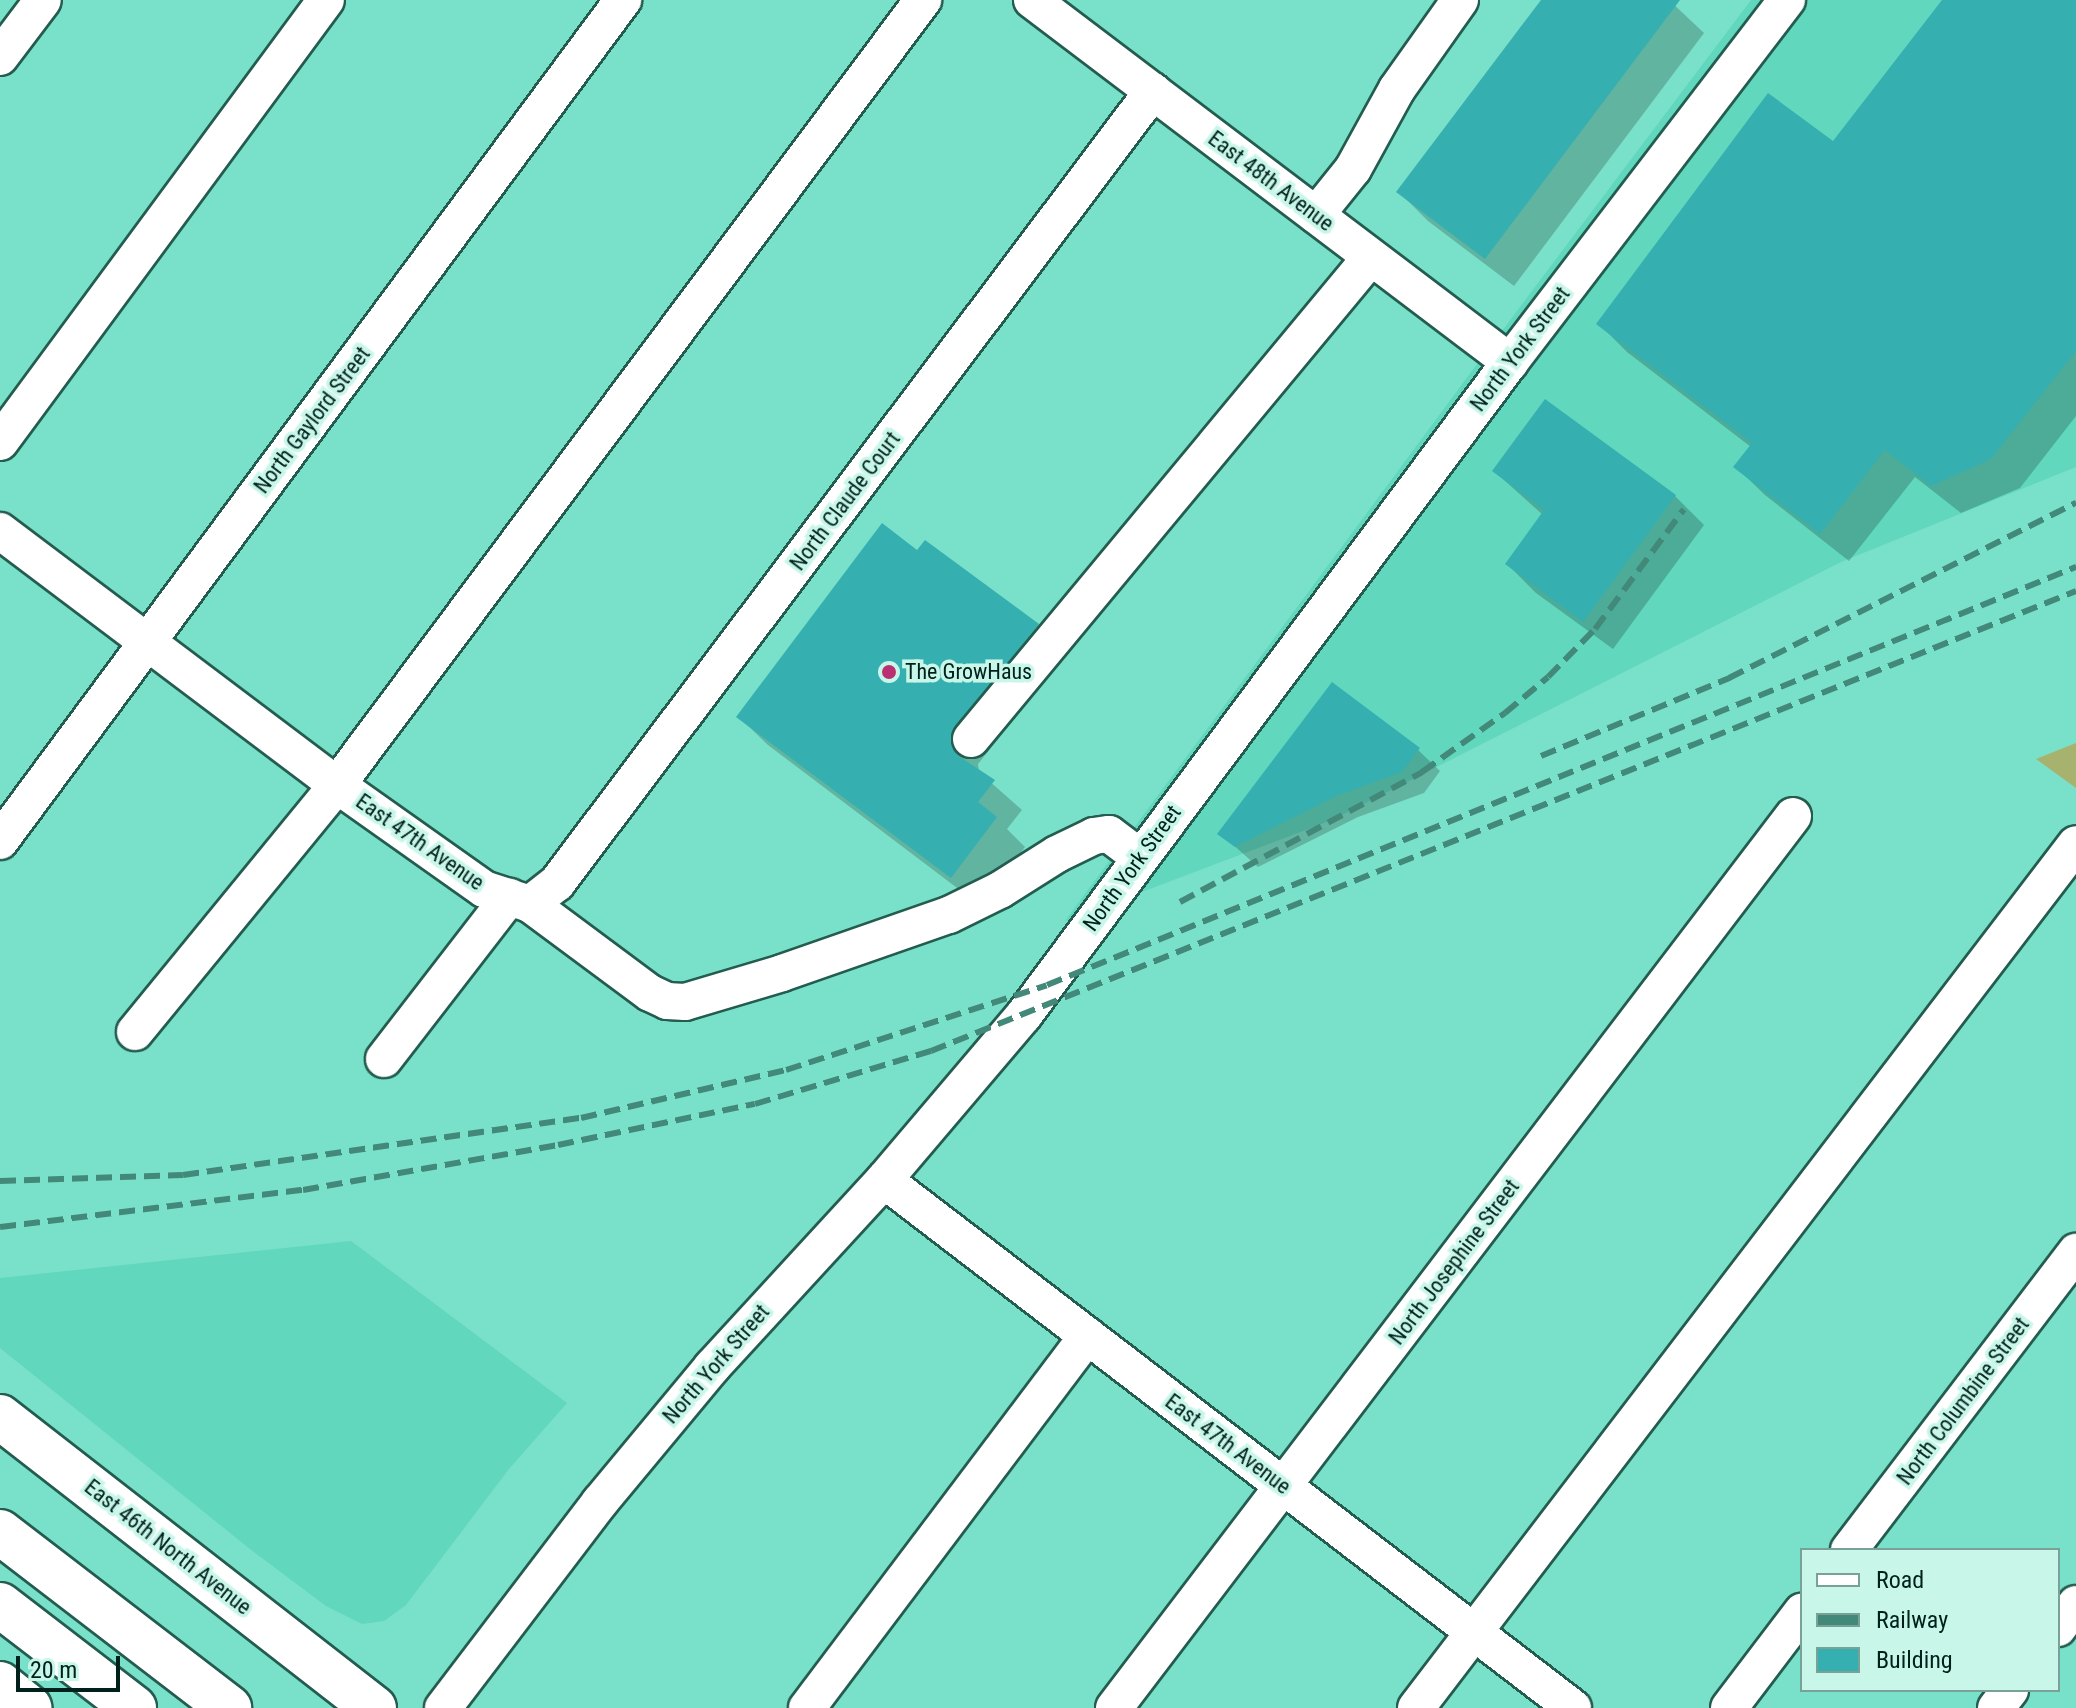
<!DOCTYPE html>
<style>
body{margin:0}
#map{position:relative;width:2076px;height:1708px;overflow:hidden;background:#79e1c9;font-family:"Roboto Condensed",sans-serif}
div>[style]{position:absolute}
.built>*{inset:0;background:#61d7bd}
.green>*{inset:0;background:#a7b26f}
.shadow>*{inset:0;background:#0003}
.building>*{inset:0;background:#35afb0}
.roads{filter:drop-shadow(2px 0 #245c50) drop-shadow(-2px 0 #245c50) drop-shadow(0 2px #245c50) drop-shadow(0 -2px #245c50)}
.minor>*{height:36px;margin:-18px;padding:0 18px;transform-origin:18px;border-radius:18px;background:#fff}
.major>*{height:44px;margin:-22px;padding:0 22px;transform-origin:22px;border-radius:22px;background:#fff}
.highway>*{height:44px;margin:-22px;padding:0 22px;transform-origin:22px;border-radius:22px;background:#fff}
.rail>*{height:6px;margin-top:-3px;transform-origin:0;background:repeating-linear-gradient(90deg,#42897a 0 16px,transparent 0 24px)}
.dots>*{width:22px;height:22px;translate:-50% -50%;box-sizing:border-box;border:4px solid #c8f7ea;border-radius:50%}
span{translate:-50% -50%;white-space:nowrap;text-align:center;line-height:1.15;-webkit-text-stroke:7px #c8f7ea;paint-order:stroke}
.street-label{font-size:22px;color:#00211b}
.poi-label{font-size:22px;color:#00211b}
.left{translate:0 -50%;text-align:left}
.legend{position:absolute;left:1800px;top:1548px;width:260px;height:144px;box-sizing:border-box;background:#c8f7ea;border:2px solid #78a197;margin:0;padding:10px 14px;list-style:none;font-size:24px;color:#00211b}
.legend li{display:flex;align-items:center;gap:16px;height:40px}
.legend b{width:40px;border:2px solid #78a197}
.scale{position:absolute;left:16px;top:1656px;width:104px;height:36px;box-sizing:border-box;border:4px solid #00211b;border-top:0;padding-left:10px;font-size:24px;line-height:28px;white-space:nowrap;color:#00211b;-webkit-text-stroke:6px #c8f7ea;paint-order:stroke}
</style>
<div id="map">
<div class="built">
<div style="clip-path:polygon(1751px 0,2076px 0,2076px 467px,1841px 562px,1332px 820px,1065px 921px,1477px 364px)"></div>
<div style="clip-path:polygon(351px 1241px,567px 1403px,509px 1469px,406px 1605px,384px 1621px,362px 1624px,326px 1606px,250px 1549px,0 1348px,0 1278px)"></div>
</div>
<div class="green">
<div style="clip-path:polygon(2076px 743px,2076px 788px,2036px 759px)"></div>
</div>
<div class="shadow">
<div style="clip-path:polygon(1544px 0,1669px 0,1704px 33px,1514px 286px,1428px 221px,1399px 192px)"></div>
<div style="clip-path:polygon(1944px 0,2076px 0,2076px 416px,2020px 488px,1961px 513px,1915px 477px,1849px 561px,1765px 495px,1736px 467px,1751px 447px,1627px 352px,1598px 323px,1833px 143px)"></div>
<div style="clip-path:polygon(1545px 402px,1675px 496px,1704px 525px,1613px 649px,1536px 593px,1507px 564px,1543px 515px,1494px 471px)"></div>
<div style="clip-path:polygon(926px 542px,1038px 626px,1066px 654px,978px 764px,979px 772px,1022px 810px,1007px 829px,1025px 847px,981px 906px,768px 745px,739px 717px)"></div>
<div style="clip-path:polygon(1418px 750px,1440px 771px,1424px 793px,1358px 817px,1258px 867px,1220px 833px)"></div>
</div>
<div class="building">
<div style="clip-path:polygon(1541px 0,1680px 0,1485px 259px,1396px 192px)"></div>
<div style="clip-path:polygon(1942px 0,2076px 0,2076px 351px,1991px 459px,1931px 486px,1885px 450px,1820px 534px,1733px 467px,1752px 443px,1596px 324px,1768px 93px,1833px 141px)"></div>
<div style="clip-path:polygon(1545px 399px,1676px 495px,1583px 622px,1505px 564px,1544px 510px,1492px 471px)"></div>
<div style="clip-path:polygon(882px 523px,917px 550px,925px 540px,1039px 624px,951px 735px,952px 748px,957px 755px,995px 780px,978px 802px,997px 817px,951px 878px,736px 717px)"></div>
<div style="clip-path:polygon(1332px 682px,1420px 748px,1402px 772px,1336px 796px,1235px 847px,1217px 834px)"></div>
</div>
<div class="roads">
<div class="minor">
<div style="left:1032px;top:0;width:600px;rotate:37.14deg"></div>
<div style="left:0;top:57px;width:71px;rotate:-53deg"></div>
<div style="left:1316px;top:215px;width:59px;rotate:-51.2deg"></div>
<div style="left:1353px;top:169px;width:91px;rotate:-61.2deg"></div>
<div style="left:1397px;top:89px;width:109px;rotate:-54.7deg"></div>
<div style="left:0;top:442px;width:549px;rotate:-53.59deg"></div>
<div style="left:0;top:531px;width:422px;rotate:37deg"></div>
<div style="left:337px;top:785px;width:180px;rotate:35.3deg"></div>
<div style="left:484px;top:889px;width:48px;rotate:18.1deg"></div>
<div style="left:530px;top:904px;width:149px;rotate:36.6deg"></div>
<div style="left:650px;top:993px;width:19px;rotate:25deg"></div>
<div style="left:667px;top:1001px;width:18px;rotate:3deg"></div>
<div style="left:685px;top:1002px;width:101px;rotate:-16.6deg"></div>
<div style="left:782px;top:973px;width:177px;rotate:-19.2deg"></div>
<div style="left:949px;top:915px;width:57px;rotate:-26.1deg"></div>
<div style="left:1000px;top:890px;width:67px;rotate:-32.3deg"></div>
<div style="left:1057px;top:854px;width:41px;rotate:-25.9deg"></div>
<div style="left:1094px;top:836px;width:15px;rotate:-8deg"></div>
<div style="left:1109px;top:834px;width:39px;rotate:37deg"></div>
<div style="left:971px;top:739px;width:626px;rotate:-50.31deg"></div>
<div style="left:0;top:841px;width:1047px;rotate:-53.47deg"></div>
<div style="left:530px;top:904px;width:34px;rotate:-38deg"></div>
<div style="left:557px;top:883px;width:991px;rotate:-53.04deg"></div>
<div style="left:135px;top:1032px;width:319px;rotate:-50.7deg"></div>
<div style="left:337px;top:785px;width:980px;rotate:-53.26deg"></div>
<div style="left:384px;top:1059px;width:205px;rotate:-52.3deg"></div>
<div style="left:884px;top:1180px;width:868px;rotate:37.46deg"></div>
<div style="left:1849px;top:1550px;width:375px;rotate:-52.7deg"></div>
<div style="left:2058px;top:1628px;width:30px;rotate:-53deg"></div>
<div style="left:443px;top:1708px;width:259px;rotate:-52.7deg"></div>
<div style="left:600px;top:1502px;width:175px;rotate:-50.3deg"></div>
<div style="left:712px;top:1367px;width:254px;rotate:-47.4deg"></div>
<div style="left:884px;top:1180px;width:216px;rotate:-49.7deg"></div>
<div style="left:1024px;top:1015px;width:814px;rotate:-53.34deg"></div>
<div style="left:1510px;top:362px;width:456px;rotate:-52.6deg"></div>
<div style="left:807px;top:1708px;width:466px;rotate:-53deg"></div>
<div style="left:1114px;top:1708px;width:1121px;rotate:-52.72deg"></div>
<div style="left:1416px;top:1708px;width:1087px;rotate:-52.62deg"></div>
<div style="left:1729px;top:1708px;width:121px;rotate:-52.8deg"></div>
<div style="left:1996px;top:1708px;width:23px;rotate:-52deg"></div>
</div>
<div class="major">
<div style="left:0;top:1417px;width:474px;rotate:37.9deg"></div>
</div>
<div class="highway">
<div style="left:0;top:1532px;width:289px;rotate:37.5deg"></div>
<div style="left:0;top:1605px;width:169px;rotate:37.5deg"></div>
<div style="left:0;top:1684px;width:38px;rotate:39deg"></div>
</div>
</div>
<div class="rail">
<div style="left:1541px;top:756px;width:204px;rotate:-22.5deg"></div>
<div style="left:1729px;top:678px;width:389px;rotate:-26.8deg"></div>
<div style="left:1180px;top:902px;width:275px;rotate:-28.2deg"></div>
<div style="left:1422px;top:772px;width:102px;rotate:-35.4deg"></div>
<div style="left:1505px;top:713px;width:56px;rotate:-39.9deg"></div>
<div style="left:1548px;top:677px;width:67px;rotate:-45.6deg"></div>
<div style="left:1595px;top:629px;width:149px;rotate:-53.4deg"></div>
<div style="left:0;top:1181px;width:183px;rotate:-1.9deg"></div>
<div style="left:183px;top:1175px;width:402px;rotate:-8.2deg"></div>
<div style="left:581px;top:1118px;width:211px;rotate:-13.2deg"></div>
<div style="left:786px;top:1070px;width:274px;rotate:-18deg"></div>
<div style="left:1047px;top:985px;width:1111px;rotate:-22.11deg"></div>
<div style="left:0;top:1227px;width:305px;rotate:-7deg"></div>
<div style="left:303px;top:1190px;width:259px;rotate:-10deg"></div>
<div style="left:558px;top:1145px;width:201px;rotate:-11.8deg"></div>
<div style="left:755px;top:1104px;width:184px;rotate:-16.8deg"></div>
<div style="left:931px;top:1051px;width:1234px;rotate:-21.89deg"></div>
</div>
<div class="dots">
<div style="left:889px;top:672px;background:#b93171"></div>
</div>
<div class="street-label">
<span style="left:1271px;top:181px;rotate:37deg">East 48th Avenue</span>
<span style="left:1520px;top:349px;rotate:-53deg">North York Street</span>
<span style="left:312px;top:420px;rotate:-53deg">North Gaylord Street</span>
<span style="left:845px;top:501px;rotate:-53deg">North Claude Court</span>
<span style="left:420px;top:842px;rotate:35deg">East 47th Avenue</span>
<span style="left:1132px;top:868px;rotate:-54deg">North York Street</span>
<span style="left:1454px;top:1262px;rotate:-53deg">North Josephine Street</span>
<span style="left:716px;top:1364px;rotate:-49deg">North York Street</span>
<span style="left:1963px;top:1401px;rotate:-53deg">North Columbine Street</span>
<span style="left:1228px;top:1444px;rotate:37deg">East 47th Avenue</span>
<span style="left:168px;top:1547px;rotate:38deg">East 46th North Avenue</span>
</div>
<div class="poi-label">
<span class="left" style="left:905px;top:672px">The GrowHaus</span>
</div>
<ul class="legend">
<li><b style="height:10px;background:#fff"></b>Road</li>
<li><b style="height:10px;background:#42897a"></b>Railway</li>
<li><b style="height:22px;background:#35afb0"></b>Building</li>
</ul>
<div class="scale">20 m</div>
</div>
